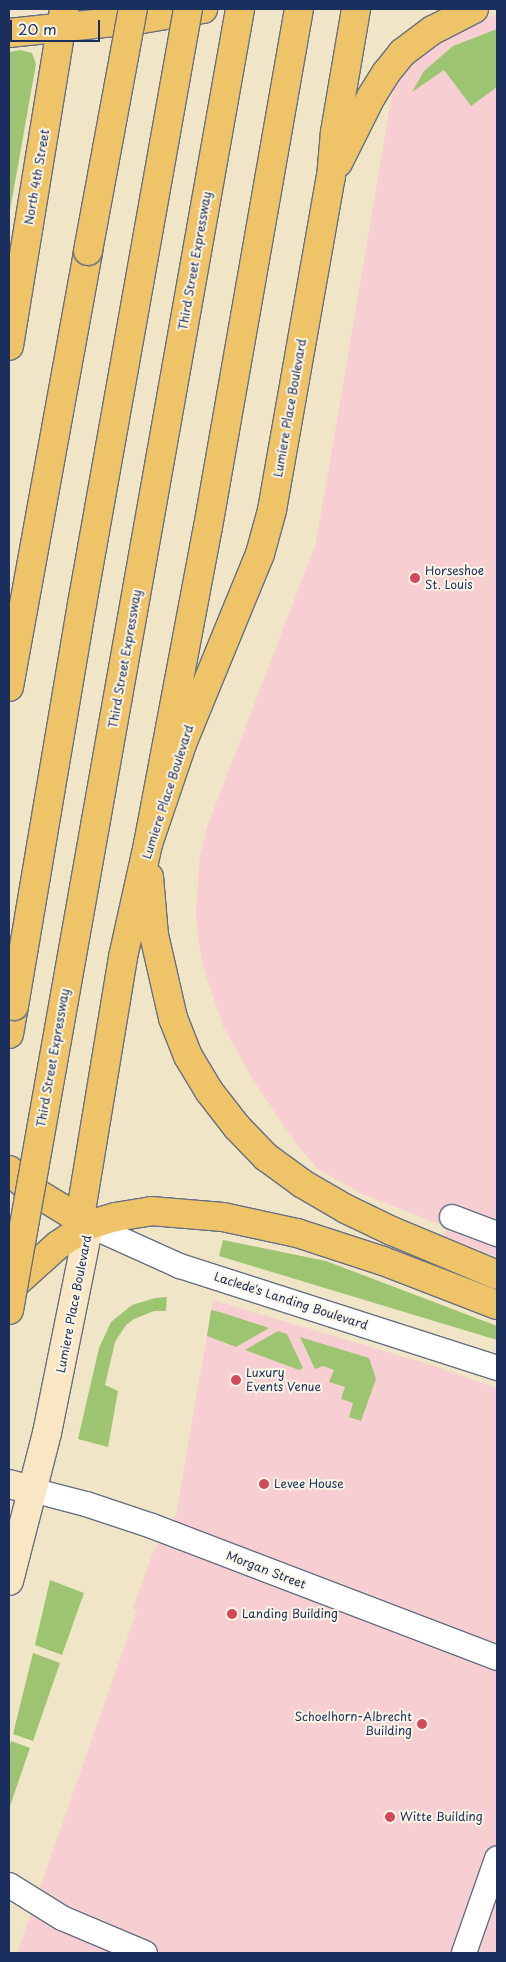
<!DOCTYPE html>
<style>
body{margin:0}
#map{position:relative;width:506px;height:1962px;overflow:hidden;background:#f1e5c8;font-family:"Playpen Sans",sans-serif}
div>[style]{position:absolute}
.built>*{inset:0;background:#f7cfd2}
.green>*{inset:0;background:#9dc571}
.roads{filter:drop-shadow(1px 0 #666f83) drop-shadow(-1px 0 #666f83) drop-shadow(0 1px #666f83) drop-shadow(0 -1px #666f83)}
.street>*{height:24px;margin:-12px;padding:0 12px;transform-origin:12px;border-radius:12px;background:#fff}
.secondary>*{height:28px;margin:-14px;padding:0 14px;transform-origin:14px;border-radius:14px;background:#f9e7c3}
.primary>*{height:28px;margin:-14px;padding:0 14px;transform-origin:14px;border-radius:14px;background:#efc469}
.highway>*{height:28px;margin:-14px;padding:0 14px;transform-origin:14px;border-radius:14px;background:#efc469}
.bridges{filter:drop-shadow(1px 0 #666f83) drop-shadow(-1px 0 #666f83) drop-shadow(0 1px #666f83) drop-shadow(0 -1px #666f83)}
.highway-bridge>*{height:28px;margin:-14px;padding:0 14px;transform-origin:14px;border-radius:14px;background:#efc469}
.dots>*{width:14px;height:14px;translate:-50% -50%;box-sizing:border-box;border:2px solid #fcf5e5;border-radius:50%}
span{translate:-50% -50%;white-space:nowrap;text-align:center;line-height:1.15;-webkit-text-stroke:4px #fcf5e5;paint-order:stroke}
.street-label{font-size:12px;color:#1b2f5e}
.poi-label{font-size:12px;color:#1b2f5e}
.left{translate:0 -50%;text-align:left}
.right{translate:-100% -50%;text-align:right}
.frame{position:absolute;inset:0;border:10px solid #1b2f5e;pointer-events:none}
.scale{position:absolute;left:10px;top:20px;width:90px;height:22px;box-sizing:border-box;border:2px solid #1b2f5e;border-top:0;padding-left:6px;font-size:15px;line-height:18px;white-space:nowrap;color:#1b2f5e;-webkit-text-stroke:4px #fcf5e5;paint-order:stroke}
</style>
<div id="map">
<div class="built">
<div style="clip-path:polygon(497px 15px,497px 1257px,444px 1236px,447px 1227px,362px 1194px,318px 1169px,296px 1144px,253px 1080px,223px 1026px,204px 970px,198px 940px,196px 911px,200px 855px,207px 827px,316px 543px,392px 95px,395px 83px,414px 60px,443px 38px,482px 18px)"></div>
<div style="clip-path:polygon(213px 1300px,428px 1364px,497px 1388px,497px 1953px,17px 1953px,137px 1610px,133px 1608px,153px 1552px,176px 1515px)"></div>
</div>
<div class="green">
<div style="clip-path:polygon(497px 29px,497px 87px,471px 106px,444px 70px,412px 92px,424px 71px,453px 46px)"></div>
<div style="clip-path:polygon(20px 50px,32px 53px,36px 64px,9px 216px,9px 52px)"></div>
<div style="clip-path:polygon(223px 1240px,326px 1261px,497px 1326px,497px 1340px,219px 1256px)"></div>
<div style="clip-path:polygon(167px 1297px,166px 1311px,154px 1311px,134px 1319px,126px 1325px,115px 1342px,105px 1385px,118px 1391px,108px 1447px,78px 1439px,99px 1348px,111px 1322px,132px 1305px,155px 1298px)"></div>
<div style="clip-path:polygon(211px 1310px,223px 1313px,269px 1328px,236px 1347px,207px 1336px)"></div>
<div style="clip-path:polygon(278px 1331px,287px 1334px,303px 1368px,299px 1370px,245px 1350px)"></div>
<div style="clip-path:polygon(300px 1337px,369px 1358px,376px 1379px,361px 1421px,349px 1417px,353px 1403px,341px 1399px,345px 1387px,329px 1382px,334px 1370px,323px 1366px,315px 1369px)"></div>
<div style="clip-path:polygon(50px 1580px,84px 1593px,62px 1655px,35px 1645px)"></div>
<div style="clip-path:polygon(33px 1653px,60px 1663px,33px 1741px,13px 1734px)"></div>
<div style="clip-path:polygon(11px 1741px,30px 1748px,9px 1809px,9px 1751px)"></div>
</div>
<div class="roads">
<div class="street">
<div style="left:452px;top:1217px;width:48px;rotate:20.7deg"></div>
<div style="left:89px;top:1225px;width:100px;rotate:24.3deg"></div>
<div style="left:180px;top:1266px;width:333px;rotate:17.8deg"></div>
<div style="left:32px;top:1490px;width:56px;rotate:14.5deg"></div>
<div style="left:86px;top:1504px;width:70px;rotate:18.4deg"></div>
<div style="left:152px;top:1526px;width:369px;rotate:20.9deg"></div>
<div style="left:9px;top:1885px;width:62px;rotate:31.9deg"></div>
<div style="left:62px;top:1918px;width:90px;rotate:22.9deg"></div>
<div style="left:464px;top:1953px;width:100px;rotate:-70.7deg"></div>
</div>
<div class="secondary">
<div style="left:9px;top:1484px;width:24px;rotate:15deg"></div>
<div style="left:9px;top:1581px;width:153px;rotate:-75.6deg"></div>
<div style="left:47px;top:1433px;width:212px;rotate:-78.6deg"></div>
</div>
<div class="primary">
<div style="left:9px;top:33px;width:134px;rotate:-6deg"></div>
<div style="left:142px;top:19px;width:62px;rotate:-9.3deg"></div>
<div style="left:338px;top:163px;width:74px;rotate:-63.4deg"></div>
<div style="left:371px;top:97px;width:28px;rotate:-58deg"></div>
<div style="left:386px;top:73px;width:26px;rotate:-51deg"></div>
<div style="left:402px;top:53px;width:39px;rotate:-37deg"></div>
<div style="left:433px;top:30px;width:46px;rotate:-27.1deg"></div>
<div style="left:9px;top:346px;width:341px;rotate:-80.7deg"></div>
<div style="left:149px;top:877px;width:58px;rotate:85.1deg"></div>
<div style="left:154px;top:935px;width:85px;rotate:77.1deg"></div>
<div style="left:173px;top:1018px;width:41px;rotate:68.5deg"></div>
<div style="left:188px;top:1056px;width:41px;rotate:59deg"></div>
<div style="left:209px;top:1091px;width:46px;rotate:52.1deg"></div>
<div style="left:237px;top:1127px;width:42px;rotate:46deg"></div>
<div style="left:266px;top:1157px;width:46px;rotate:36.1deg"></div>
<div style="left:303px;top:1184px;width:50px;rotate:30.2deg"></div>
<div style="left:346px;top:1209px;width:51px;rotate:25.6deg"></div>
<div style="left:392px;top:1231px;width:114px;rotate:22.7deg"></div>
<div style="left:89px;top:1225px;width:16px;rotate:-120deg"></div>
<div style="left:81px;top:1211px;width:257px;rotate:-80.6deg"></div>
<div style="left:123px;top:957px;width:116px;rotate:-77.5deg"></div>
<div style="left:148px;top:844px;width:106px;rotate:-71.2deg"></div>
<div style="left:182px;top:744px;width:205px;rotate:-67.7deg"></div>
<div style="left:260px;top:554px;width:46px;rotate:-74.7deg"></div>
<div style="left:272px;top:510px;width:338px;rotate:-80deg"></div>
<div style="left:331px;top:177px;width:45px;rotate:-84.9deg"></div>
<div style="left:335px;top:132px;width:125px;rotate:-80.3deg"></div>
<div style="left:9px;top:1289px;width:66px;rotate:-41.9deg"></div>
<div style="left:58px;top:1245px;width:37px;rotate:-33deg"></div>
<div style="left:89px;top:1225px;width:27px;rotate:-17deg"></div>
<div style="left:115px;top:1217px;width:36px;rotate:-9deg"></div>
<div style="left:151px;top:1211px;width:72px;rotate:4.8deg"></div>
<div style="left:223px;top:1217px;width:76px;rotate:12.2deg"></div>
<div style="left:297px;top:1233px;width:90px;rotate:18deg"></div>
<div style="left:383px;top:1261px;width:122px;rotate:21.1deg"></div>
</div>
<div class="highway">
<div style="left:9px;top:687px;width:443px;rotate:-79.7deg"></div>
<div style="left:148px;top:844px;width:323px;rotate:-79.3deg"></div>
<div style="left:208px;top:527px;width:526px;rotate:-80.04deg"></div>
<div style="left:9px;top:1034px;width:28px;rotate:-80deg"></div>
<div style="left:9px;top:1170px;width:25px;rotate:43deg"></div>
<div style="left:27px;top:1187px;width:73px;rotate:31.5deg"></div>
</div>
</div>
<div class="bridges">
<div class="highway-bridge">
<div style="left:88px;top:251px;width:246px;rotate:-79.5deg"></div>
<div style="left:14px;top:1006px;width:408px;rotate:-80.4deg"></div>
<div style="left:82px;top:604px;width:604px;rotate:-79.9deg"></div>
<div style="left:9px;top:1310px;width:1321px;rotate:-79.93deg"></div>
</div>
</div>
<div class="dots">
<div style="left:415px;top:578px;background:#d1495b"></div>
<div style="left:236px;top:1380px;background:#d1495b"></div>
<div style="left:264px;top:1484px;background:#d1495b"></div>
<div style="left:232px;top:1614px;background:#d1495b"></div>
<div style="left:422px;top:1724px;background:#d1495b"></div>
<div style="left:390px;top:1817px;background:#d1495b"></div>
</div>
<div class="street-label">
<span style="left:37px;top:177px;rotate:-80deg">North 4th Street</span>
<span style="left:195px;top:261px;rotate:-80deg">Third Street Expressway</span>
<span style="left:290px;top:408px;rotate:-80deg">Lumiere Place Boulevard</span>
<span style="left:125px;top:659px;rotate:-80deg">Third Street Expressway</span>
<span style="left:168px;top:792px;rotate:-72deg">Lumiere Place Boulevard</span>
<span style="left:53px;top:1058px;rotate:-80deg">Third Street Expressway</span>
<span style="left:291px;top:1301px;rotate:18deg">Laclede's Landing Boulevard</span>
<span style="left:74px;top:1304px;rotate:-79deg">Lumiere Place Boulevard</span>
<span style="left:266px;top:1570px;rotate:21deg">Morgan Street</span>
</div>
<div class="poi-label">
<span class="left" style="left:425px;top:578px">Horseshoe<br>St. Louis</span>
<span class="left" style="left:246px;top:1380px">Luxury<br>Events Venue</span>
<span class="left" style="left:274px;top:1484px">Levee House</span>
<span class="left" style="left:242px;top:1614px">Landing Building</span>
<span class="right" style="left:412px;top:1724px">Schoelhorn-Albrecht<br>Building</span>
<span class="left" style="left:400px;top:1817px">Witte Building</span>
</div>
<div class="frame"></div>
<div class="scale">20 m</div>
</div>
